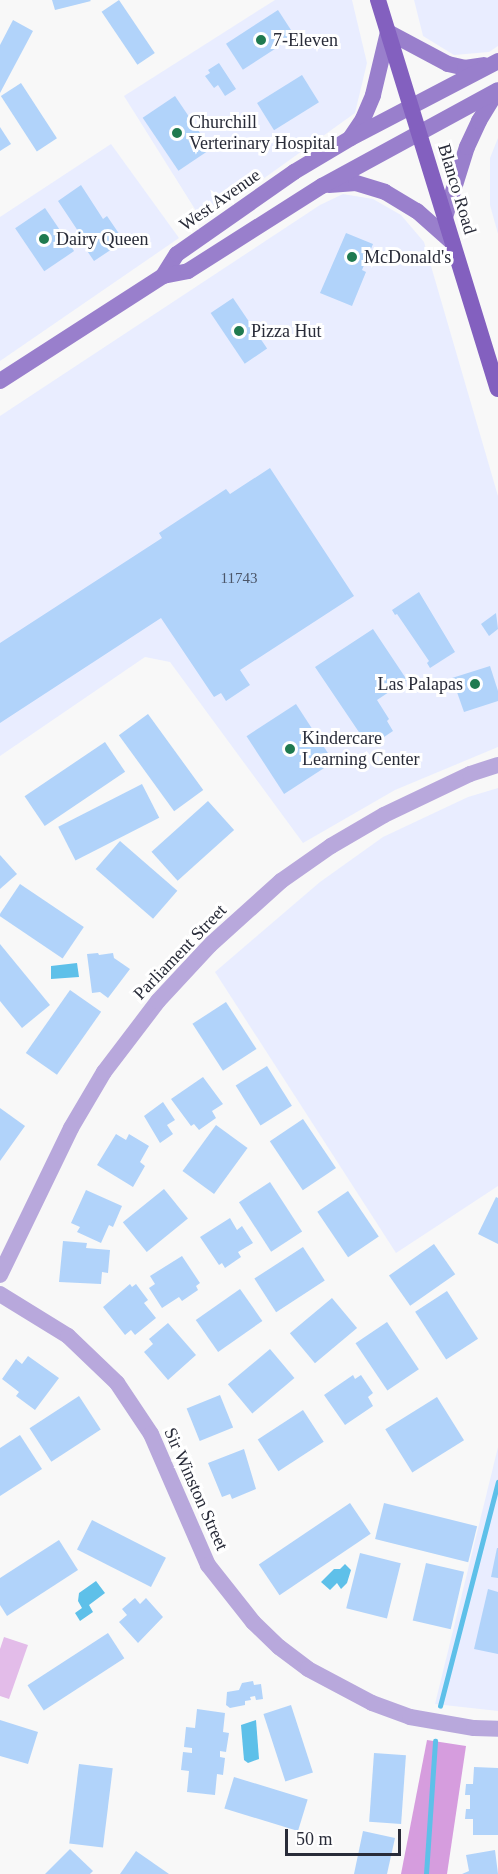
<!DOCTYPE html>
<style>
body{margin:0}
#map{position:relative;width:498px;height:1874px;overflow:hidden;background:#f8f8f8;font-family:"Times New Roman",serif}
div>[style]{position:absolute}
.built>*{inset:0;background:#e9edff}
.green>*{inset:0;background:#e3bce9}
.forest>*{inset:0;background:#d69dde}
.water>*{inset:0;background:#5ec0e9}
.stream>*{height:4.5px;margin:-2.25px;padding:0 2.25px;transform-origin:2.25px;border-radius:2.25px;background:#5ec0e9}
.building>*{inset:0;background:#b1d3fa;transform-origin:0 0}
.tertiary>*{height:16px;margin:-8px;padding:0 8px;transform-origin:8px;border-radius:8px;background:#b8a8dc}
.secondary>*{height:16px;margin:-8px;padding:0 8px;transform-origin:8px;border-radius:8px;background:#997fcc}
.primary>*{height:16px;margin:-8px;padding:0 8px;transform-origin:8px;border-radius:8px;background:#8360bf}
.dots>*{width:16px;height:16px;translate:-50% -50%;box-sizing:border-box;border:3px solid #fff;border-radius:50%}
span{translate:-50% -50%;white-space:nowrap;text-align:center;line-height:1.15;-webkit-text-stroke:6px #fff;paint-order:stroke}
.number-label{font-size:15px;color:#4b5669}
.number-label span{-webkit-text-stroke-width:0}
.poi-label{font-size:18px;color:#292c39}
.left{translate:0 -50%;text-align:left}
.right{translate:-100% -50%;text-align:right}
.street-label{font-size:18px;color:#292c39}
.scale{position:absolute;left:285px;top:1829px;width:116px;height:27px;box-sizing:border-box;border:3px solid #292c39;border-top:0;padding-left:8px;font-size:18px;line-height:21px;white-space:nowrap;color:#292c39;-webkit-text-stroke:4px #fff;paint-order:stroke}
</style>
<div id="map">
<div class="built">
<div style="clip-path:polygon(275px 0,352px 0,367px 63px,355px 113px,203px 222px,124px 96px)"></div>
<div style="clip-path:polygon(414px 0,498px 0,498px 46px,489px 52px,454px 55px,423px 36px)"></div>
<div style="clip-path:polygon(498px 138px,498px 234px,490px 205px,490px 158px)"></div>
<div style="clip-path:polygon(111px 144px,179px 238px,0 361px,0 217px)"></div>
<div style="clip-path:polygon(343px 194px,373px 199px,401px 215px,424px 242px,498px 496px,498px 747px,395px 790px,303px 843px,170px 662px,145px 657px,0 756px,0 416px,320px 205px)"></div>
<div style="clip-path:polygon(498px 788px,498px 1186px,396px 1253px,215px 972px,320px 882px,383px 837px,468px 797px)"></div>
<div style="clip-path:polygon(498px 1447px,498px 1711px,435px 1704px)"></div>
</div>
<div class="green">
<div style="clip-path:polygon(4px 1637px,28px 1645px,9px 1699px,0 1696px,0 1649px)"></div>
</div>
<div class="forest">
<div style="clip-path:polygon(427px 1740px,466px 1746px,447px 1874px,401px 1874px)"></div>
</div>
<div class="water">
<div style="clip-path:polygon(77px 963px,79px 977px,51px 979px,51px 966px)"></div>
<div style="clip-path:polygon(345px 1564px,351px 1570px,347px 1583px,341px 1589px,337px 1583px,330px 1590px,321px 1582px,334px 1569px,340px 1569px)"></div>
<div style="clip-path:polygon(96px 1581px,105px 1593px,89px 1605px,93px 1612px,80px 1621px,75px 1613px,82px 1608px,78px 1601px,79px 1593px)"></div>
<div style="clip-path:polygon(256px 1720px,259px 1759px,248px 1763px,244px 1760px,241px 1725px)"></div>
</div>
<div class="stream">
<div style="left:440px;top:1706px;width:231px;rotate:-75.5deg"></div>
<div style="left:426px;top:1874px;width:133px;rotate:-86.1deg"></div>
</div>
<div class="building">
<div style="clip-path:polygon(52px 0,90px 0,91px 1px,55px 10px)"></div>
<div style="left:119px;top:0;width:64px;height:21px;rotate:56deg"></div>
<div style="left:278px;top:10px;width:31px;height:62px;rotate:57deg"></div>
<div style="clip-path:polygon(13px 20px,33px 31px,0 93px,0 45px)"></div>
<div style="clip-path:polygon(219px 63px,236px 89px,225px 96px,218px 85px,214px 88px,205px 76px,210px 73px,208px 70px)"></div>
<div style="left:302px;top:75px;width:32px;height:53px;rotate:58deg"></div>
<div style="left:21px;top:83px;width:66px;height:24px;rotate:57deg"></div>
<div style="left:175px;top:96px;width:64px;height:39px;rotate:56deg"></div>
<div style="clip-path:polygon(0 127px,11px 144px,0 151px)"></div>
<div style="clip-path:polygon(81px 185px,103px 219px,107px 216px,124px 241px,94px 261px,77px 236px,80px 234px,58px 201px)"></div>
<div style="left:45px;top:208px;width:52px;height:36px;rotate:56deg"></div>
<div style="clip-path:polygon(346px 233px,373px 244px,362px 270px,366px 272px,352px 306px,320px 293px)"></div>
<div style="left:233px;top:298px;width:61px;height:27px;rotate:56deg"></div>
<div style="clip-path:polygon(270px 468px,354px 596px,240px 670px,250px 685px,226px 701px,221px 693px,214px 697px,161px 618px,0 723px,0 643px,162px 538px,159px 533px,226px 489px,230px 494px)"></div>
<div style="clip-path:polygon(419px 592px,455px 652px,430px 668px,427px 663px,429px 661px,397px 614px,395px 615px,392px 610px)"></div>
<div style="clip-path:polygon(496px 613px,498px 629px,489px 636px,481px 624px)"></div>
<div style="clip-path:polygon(373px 629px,407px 680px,377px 700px,389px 719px,387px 721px,393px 731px,369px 747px,315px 667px)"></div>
<div style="clip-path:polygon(490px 666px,498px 691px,498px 701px,464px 712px,452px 678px)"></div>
<div style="left:296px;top:704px;width:69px;height:59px;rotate:57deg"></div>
<div style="left:148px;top:714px;width:94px;height:36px;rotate:54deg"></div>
<div style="left:105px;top:742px;width:36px;height:97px;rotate:56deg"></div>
<div style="left:142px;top:784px;width:38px;height:94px;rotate:63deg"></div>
<div style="left:208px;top:801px;width:39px;height:76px;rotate:48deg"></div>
<div style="left:120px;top:841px;width:76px;height:37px;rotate:41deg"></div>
<div style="clip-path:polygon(0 855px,17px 874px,0 889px)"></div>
<div style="left:20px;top:884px;width:77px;height:38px;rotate:34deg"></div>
<div style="clip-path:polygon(0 944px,50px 1005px,22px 1028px,0 1001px)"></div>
<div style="clip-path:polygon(98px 953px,99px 955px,113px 953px,114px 958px,130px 969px,108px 998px,100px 992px,92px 993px,87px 954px)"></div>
<div style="left:70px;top:990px;width:38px;height:77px;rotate:35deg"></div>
<div style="left:226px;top:1002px;width:56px;height:40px;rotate:57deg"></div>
<div style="left:267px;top:1066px;width:47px;height:37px;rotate:58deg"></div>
<div style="clip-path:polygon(203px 1077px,223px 1104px,212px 1111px,216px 1118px,199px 1130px,194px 1124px,191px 1126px,171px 1099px)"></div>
<div style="clip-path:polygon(163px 1102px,175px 1120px,167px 1125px,173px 1134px,160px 1143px,144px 1116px)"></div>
<div style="clip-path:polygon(0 1108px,25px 1126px,0 1161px)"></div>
<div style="left:303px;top:1119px;width:59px;height:40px;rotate:56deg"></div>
<div style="left:216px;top:1125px;width:39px;height:57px;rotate:36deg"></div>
<div style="clip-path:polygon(116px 1134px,126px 1140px,129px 1134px,149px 1146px,140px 1162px,145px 1166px,133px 1187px,97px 1165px)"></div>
<div style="left:270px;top:1182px;width:59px;height:37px;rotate:57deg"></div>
<div style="left:164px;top:1189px;width:38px;height:53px;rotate:51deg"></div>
<div style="clip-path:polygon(86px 1190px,122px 1206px,113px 1227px,109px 1225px,101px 1243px,77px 1232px,80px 1227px,71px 1223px)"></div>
<div style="left:348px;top:1191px;width:55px;height:37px;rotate:56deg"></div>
<div style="clip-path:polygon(496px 1197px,498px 1198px,498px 1244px,478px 1234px)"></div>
<div style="clip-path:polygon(230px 1218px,237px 1230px,242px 1226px,253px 1243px,238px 1252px,241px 1257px,225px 1268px,222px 1263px,219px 1265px,200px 1237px)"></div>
<div style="clip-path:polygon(63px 1241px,87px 1243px,86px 1248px,110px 1250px,108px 1273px,102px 1272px,101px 1284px,59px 1282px)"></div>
<div style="left:434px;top:1244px;width:37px;height:55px;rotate:55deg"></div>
<div style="left:303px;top:1247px;width:40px;height:58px;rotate:57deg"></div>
<div style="clip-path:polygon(182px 1256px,200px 1283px,196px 1286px,198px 1290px,182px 1301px,179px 1297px,162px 1308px,149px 1288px,155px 1284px,150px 1276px)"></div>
<div style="clip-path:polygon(130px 1284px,132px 1287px,136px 1284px,148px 1300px,144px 1303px,156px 1318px,135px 1335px,131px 1330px,125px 1335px,103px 1307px)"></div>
<div style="left:240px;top:1289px;width:39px;height:54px;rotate:55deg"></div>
<div style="left:447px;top:1291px;width:57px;height:38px;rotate:57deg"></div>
<div style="left:332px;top:1298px;width:39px;height:55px;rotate:50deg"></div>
<div style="left:387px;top:1322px;width:57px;height:38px;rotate:56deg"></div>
<div style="clip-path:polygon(168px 1323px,196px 1355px,168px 1380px,144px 1352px,153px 1344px,149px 1339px)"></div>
<div style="left:270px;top:1349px;width:38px;height:55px;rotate:50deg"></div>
<div style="clip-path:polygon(28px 1356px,59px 1378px,35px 1410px,16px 1396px,19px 1392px,2px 1379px,16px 1359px,22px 1364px)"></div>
<div style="clip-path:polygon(353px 1375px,355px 1379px,361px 1375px,373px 1393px,368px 1397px,373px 1406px,345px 1425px,324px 1395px)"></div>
<div style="left:220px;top:1395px;width:35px;height:36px;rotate:68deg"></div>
<div style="left:79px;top:1396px;width:40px;height:59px;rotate:57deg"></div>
<div style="left:437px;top:1397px;width:51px;height:61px;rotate:58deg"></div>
<div style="left:303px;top:1410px;width:38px;height:54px;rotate:57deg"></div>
<div style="clip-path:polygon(20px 1435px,42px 1469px,0 1496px,0 1448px)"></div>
<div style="clip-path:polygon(244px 1449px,256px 1489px,232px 1499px,230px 1494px,222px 1497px,208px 1463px)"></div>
<div style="left:350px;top:1503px;width:37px;height:110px;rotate:56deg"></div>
<div style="left:384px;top:1503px;width:96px;height:37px;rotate:14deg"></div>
<div style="left:92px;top:1520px;width:83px;height:33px;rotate:27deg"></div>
<div style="clip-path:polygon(59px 1540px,78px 1570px,7px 1616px,0 1605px,0 1578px)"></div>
<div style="clip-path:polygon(497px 1548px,498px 1548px,498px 1578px,491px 1577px)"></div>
<div style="left:360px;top:1553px;width:42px;height:57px;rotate:14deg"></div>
<div style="left:426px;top:1563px;width:39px;height:59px;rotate:13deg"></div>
<div style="clip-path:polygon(488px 1589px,498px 1592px,498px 1654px,474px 1649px)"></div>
<div style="clip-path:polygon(135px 1598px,140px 1604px,146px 1598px,163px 1617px,138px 1643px,119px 1622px,127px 1615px,122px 1609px)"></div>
<div style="left:108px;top:1633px;width:30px;height:96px;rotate:57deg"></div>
<div style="clip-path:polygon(253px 1681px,254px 1685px,261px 1684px,263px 1699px,256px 1700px,255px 1696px,250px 1697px,251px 1700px,245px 1701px,245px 1705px,230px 1708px,226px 1705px,227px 1692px,239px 1690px,242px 1683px)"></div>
<div style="left:291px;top:1705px;width:71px;height:29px;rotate:72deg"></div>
<div style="clip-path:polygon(197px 1709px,225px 1713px,223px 1732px,229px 1733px,226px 1752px,220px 1751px,220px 1757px,225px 1758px,223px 1775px,217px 1774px,215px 1795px,187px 1792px,189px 1771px,181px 1770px,183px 1752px,192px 1753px,192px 1748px,184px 1747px,186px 1727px,195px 1728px)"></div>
<div style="clip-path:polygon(0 1720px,38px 1732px,28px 1764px,0 1756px)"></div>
<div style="left:374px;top:1753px;width:32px;height:69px;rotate:4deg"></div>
<div style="left:79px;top:1764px;width:34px;height:80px;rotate:7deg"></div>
<div style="clip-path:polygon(474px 1767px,498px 1768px,498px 1835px,473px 1835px,473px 1819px,465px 1819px,466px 1809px,470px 1809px,470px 1795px,465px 1795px,466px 1784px,473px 1784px)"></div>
<div style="left:234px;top:1777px;width:77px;height:33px;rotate:17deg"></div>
<div style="clip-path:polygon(363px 1831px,395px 1838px,387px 1874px,354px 1874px)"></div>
<div style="clip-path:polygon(70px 1849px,93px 1871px,90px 1874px,45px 1874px)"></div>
<div style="clip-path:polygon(495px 1850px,498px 1874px,462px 1874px,469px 1871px,466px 1855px)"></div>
<div style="clip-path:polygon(136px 1851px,169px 1874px,120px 1874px)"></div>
</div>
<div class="tertiary">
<div style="left:0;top:1275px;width:163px;rotate:-64.2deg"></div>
<div style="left:71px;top:1128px;width:65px;rotate:-59.5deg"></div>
<div style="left:104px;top:1072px;width:89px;rotate:-52.7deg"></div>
<div style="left:158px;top:1001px;width:76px;rotate:-47.1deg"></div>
<div style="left:210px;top:945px;width:96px;rotate:-42deg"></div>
<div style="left:281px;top:881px;width:61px;rotate:-35deg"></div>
<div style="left:331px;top:846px;width:61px;rotate:-30.3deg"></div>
<div style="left:384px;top:815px;width:95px;rotate:-25.5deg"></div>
<div style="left:470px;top:774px;width:29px;rotate:-18deg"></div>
<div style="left:0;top:1294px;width:80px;rotate:31.7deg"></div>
<div style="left:68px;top:1336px;width:68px;rotate:43.8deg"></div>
<div style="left:117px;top:1383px;width:61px;rotate:56.3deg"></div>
<div style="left:151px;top:1434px;width:143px;rotate:66.5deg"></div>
<div style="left:208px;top:1565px;width:73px;rotate:51.7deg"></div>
<div style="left:253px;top:1622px;width:36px;rotate:44deg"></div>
<div style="left:279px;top:1647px;width:36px;rotate:37deg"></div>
<div style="left:308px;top:1669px;width:72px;rotate:28deg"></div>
<div style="left:372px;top:1703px;width:40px;rotate:20.2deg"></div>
<div style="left:410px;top:1717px;width:65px;rotate:9.8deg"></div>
<div style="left:474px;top:1728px;width:24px;rotate:2deg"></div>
</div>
<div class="secondary">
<div style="left:351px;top:137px;width:22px;rotate:-56deg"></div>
<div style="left:363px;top:119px;width:26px;rotate:-67deg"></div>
<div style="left:373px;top:95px;width:65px;rotate:-76.6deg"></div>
<div style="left:388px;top:32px;width:68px;rotate:28.1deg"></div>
<div style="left:448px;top:64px;width:17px;rotate:13deg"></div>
<div style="left:465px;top:68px;width:19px;rotate:-9deg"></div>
<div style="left:329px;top:185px;width:27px;rotate:-4deg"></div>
<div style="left:356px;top:183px;width:30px;rotate:17deg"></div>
<div style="left:385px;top:192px;width:37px;rotate:31deg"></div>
<div style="left:417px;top:211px;width:47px;rotate:41.5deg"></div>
<div style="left:445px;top:217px;width:73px;rotate:-72.6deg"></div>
<div style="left:467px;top:147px;width:29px;rotate:-65deg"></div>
<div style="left:479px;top:121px;width:35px;rotate:-59deg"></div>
<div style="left:163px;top:276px;width:26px;rotate:-58deg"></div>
<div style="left:177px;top:254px;width:143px;rotate:-35deg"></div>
<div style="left:294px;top:172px;width:66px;rotate:-30.8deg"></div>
<div style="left:351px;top:138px;width:166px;rotate:-27.6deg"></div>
<div style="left:0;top:381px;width:194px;rotate:-32.8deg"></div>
<div style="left:163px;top:276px;width:25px;rotate:-11deg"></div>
<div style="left:188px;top:271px;width:159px;rotate:-32.4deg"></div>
<div style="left:322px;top:186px;width:200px;rotate:-28.6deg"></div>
</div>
<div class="primary">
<div style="left:378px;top:0;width:407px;rotate:72.9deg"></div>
</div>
<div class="dots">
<div style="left:261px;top:40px;background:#1f7a50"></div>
<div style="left:177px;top:133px;background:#1f7a50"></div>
<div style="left:44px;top:239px;background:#1f7a50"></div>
<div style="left:352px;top:257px;background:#1f7a50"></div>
<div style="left:239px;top:331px;background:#1f7a50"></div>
<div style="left:475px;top:684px;background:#1f7a50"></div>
<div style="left:290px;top:749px;background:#1f7a50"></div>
</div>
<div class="number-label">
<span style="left:239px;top:579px">11743</span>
</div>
<div class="poi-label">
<span class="left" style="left:273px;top:40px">7-Eleven</span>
<span class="left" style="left:189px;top:133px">Churchill<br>Verterinary Hospital</span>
<span class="left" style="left:56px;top:239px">Dairy Queen</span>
<span class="left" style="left:364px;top:257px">McDonald's</span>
<span class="left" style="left:251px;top:331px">Pizza Hut</span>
<span class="right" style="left:463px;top:684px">Las Palapas</span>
<span class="left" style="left:302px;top:749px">Kindercare<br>Learning Center</span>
</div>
<div class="street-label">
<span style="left:457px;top:189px;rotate:73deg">Blanco Road</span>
<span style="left:220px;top:200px;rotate:-35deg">West Avenue</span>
<span style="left:180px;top:952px;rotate:-46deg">Parliament Street</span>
<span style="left:196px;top:1489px;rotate:66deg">Sir Winston Street</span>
</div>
<div class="scale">50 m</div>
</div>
